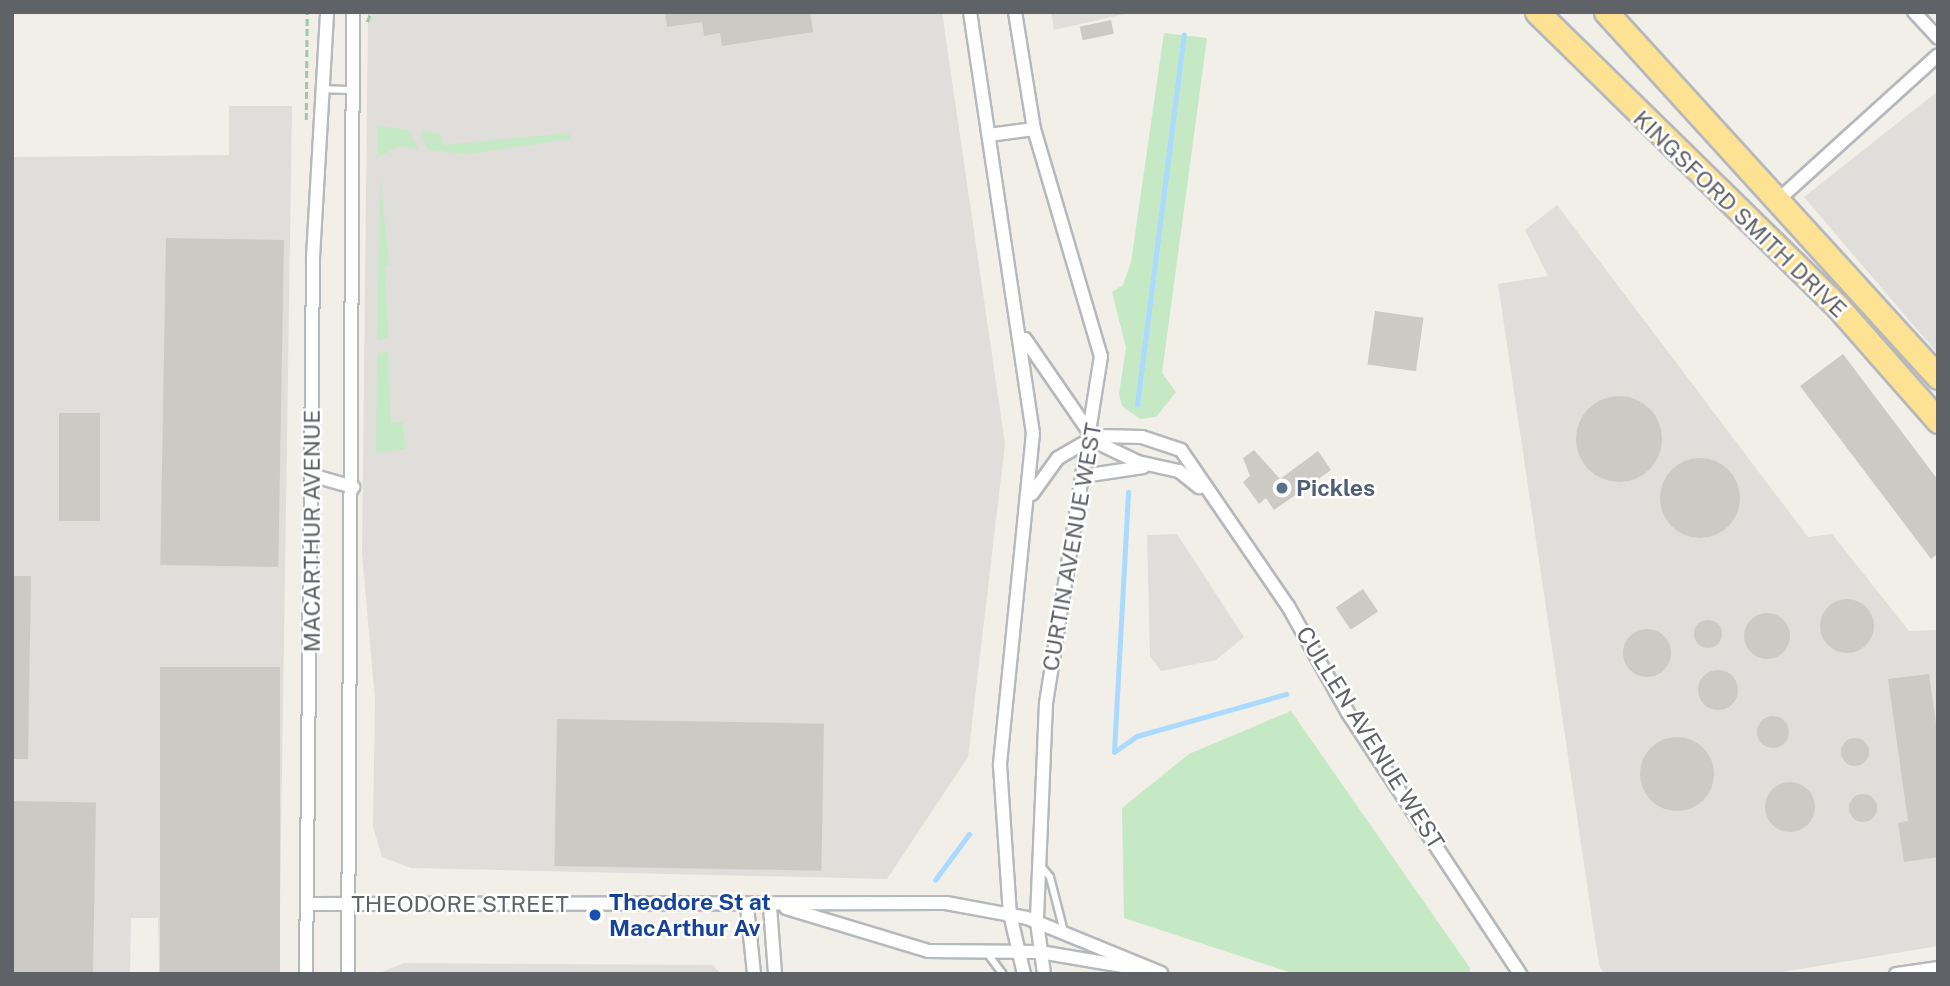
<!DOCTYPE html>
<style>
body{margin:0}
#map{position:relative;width:1950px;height:986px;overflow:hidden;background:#f1efe8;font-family:"Public Sans",sans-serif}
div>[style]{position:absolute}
.industrial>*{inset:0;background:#e0deda}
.green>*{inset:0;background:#c5e8c5}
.stream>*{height:4.5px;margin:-2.25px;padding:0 2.25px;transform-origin:2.25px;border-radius:2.25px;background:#aadaff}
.building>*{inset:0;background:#cccac5;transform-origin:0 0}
.round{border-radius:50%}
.path>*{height:2.5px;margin-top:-1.25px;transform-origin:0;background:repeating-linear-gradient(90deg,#9cc7a9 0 7px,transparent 0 10.5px)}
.roads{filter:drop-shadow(2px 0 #b5b8bc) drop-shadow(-2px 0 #b5b8bc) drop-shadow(0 2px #b5b8bc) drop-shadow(0 -2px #b5b8bc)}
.lane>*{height:6px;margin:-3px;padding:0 3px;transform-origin:3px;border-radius:3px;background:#fff}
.street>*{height:12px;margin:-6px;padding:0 6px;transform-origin:6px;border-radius:6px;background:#fff}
.highway>*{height:23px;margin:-11.5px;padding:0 11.5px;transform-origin:11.5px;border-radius:11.5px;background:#fde293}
.dots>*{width:19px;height:19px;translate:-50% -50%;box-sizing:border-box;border:4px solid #fff;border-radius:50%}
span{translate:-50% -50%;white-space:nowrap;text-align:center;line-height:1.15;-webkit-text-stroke:5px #fff;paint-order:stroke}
.street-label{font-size:23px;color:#5f6368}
.service-label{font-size:23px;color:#4e5e75;font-weight:700}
.left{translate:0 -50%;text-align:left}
.transit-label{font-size:23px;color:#164399;font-weight:700}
.frame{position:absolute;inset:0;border:14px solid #5f6368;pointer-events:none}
</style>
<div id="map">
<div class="industrial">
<div style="clip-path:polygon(368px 12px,942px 12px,1005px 444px,968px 757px,887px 879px,411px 868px,382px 857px,373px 827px,375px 700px,362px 554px)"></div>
<div style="clip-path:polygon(1051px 12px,1133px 12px,1054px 30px)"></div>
<div style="clip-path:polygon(1938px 91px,1938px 354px,1804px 197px)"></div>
<div style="clip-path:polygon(229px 106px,292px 106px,279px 974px,159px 974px,158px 918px,131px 918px,130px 974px,12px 974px,12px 157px,229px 155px)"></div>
<div style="clip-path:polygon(1557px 205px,1808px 537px,1832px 534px,1909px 631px,1938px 630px,1938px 946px,1771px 974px,1604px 974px,1599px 965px,1498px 284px,1548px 276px,1525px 230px)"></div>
<div style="clip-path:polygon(1177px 534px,1244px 637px,1216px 660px,1161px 671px,1150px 656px,1147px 535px)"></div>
<div style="clip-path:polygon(404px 963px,713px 965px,721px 974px,377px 974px)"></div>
</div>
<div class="green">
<div style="clip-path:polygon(1164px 33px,1207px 38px,1162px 373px,1176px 392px,1156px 417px,1140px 419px,1122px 406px,1119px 394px,1126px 348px,1112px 292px,1123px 285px,1131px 262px)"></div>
<div style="clip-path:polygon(378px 126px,409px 130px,418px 149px,399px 146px,378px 157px)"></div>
<div style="clip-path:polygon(420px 131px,441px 134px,443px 145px,569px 133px,570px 139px,468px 154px,428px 150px)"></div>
<div style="clip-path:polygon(380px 175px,389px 265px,385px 266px,388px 338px,377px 340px)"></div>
<div style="clip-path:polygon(388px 352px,391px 423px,402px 422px,406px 449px,376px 453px,377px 353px)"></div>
<div style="clip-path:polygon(1291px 711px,1470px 968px,1470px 974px,1295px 974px,1124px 918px,1122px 808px,1189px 754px)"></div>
</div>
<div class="stream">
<div style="left:1137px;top:405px;width:373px;rotate:-82.8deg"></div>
<div style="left:1114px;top:752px;width:260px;rotate:-86.9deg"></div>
<div style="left:1114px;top:752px;width:28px;rotate:-35deg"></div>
<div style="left:1137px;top:736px;width:155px;rotate:-15.7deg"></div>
<div style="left:935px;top:880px;width:57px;rotate:-53.5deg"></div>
</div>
<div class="building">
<div style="clip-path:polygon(665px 12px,810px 12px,813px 32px,722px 46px,720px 33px,704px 36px,702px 22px,667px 27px)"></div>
<div style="left:1111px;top:20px;width:14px;height:32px;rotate:78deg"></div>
<div style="left:166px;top:238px;width:118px;height:327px;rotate:1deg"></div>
<div style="left:1375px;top:311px;width:49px;height:54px;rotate:8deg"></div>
<div style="clip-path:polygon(1843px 354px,1938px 480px,1938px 554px,1931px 559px,1800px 386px)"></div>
<div class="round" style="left:1576px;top:396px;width:86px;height:86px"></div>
<div style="left:59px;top:413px;width:41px;height:108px"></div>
<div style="clip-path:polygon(1254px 450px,1280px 479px,1318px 451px,1331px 470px,1274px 510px,1266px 498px,1259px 504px,1243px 482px,1250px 476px,1243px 458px)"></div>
<div class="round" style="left:1660px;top:458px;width:80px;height:80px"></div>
<div style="clip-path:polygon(12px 576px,31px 576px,28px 759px,12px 759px)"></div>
<div style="left:1363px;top:589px;width:27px;height:33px;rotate:56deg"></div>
<div class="round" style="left:1820px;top:599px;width:54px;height:54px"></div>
<div class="round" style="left:1744px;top:613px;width:46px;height:46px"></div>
<div class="round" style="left:1694px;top:620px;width:28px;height:28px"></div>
<div class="round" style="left:1623px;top:629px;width:48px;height:48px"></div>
<div style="left:160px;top:667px;width:120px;height:307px"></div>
<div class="round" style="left:1698px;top:670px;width:40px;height:40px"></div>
<div style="clip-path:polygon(1929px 674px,1938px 738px,1938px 857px,1904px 862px,1898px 823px,1908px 821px,1888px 679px)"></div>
<div class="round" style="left:1757px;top:716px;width:32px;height:32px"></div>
<div style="left:557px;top:719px;width:267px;height:147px;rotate:1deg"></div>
<div class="round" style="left:1640px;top:737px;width:74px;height:74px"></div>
<div class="round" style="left:1841px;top:738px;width:28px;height:28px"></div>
<div class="round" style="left:1765px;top:782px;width:50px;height:50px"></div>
<div class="round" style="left:1849px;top:794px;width:28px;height:28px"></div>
<div style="left:12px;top:801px;width:84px;height:173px;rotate:1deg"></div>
</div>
<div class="path">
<div style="left:367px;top:22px;width:11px;rotate:-68deg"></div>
<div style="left:306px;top:120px;width:108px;rotate:-89.5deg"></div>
</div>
<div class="roads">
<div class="lane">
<div style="left:321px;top:89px;width:32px;rotate:2deg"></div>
<div style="left:1041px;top:866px;width:14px;rotate:51deg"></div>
<div style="left:1050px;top:877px;width:57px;rotate:75.7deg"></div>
<div style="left:987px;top:953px;width:26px;rotate:53deg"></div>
</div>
<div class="street">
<div style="left:970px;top:12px;width:426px;rotate:81.5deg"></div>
<div style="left:1033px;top:433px;width:334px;rotate:95.7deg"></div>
<div style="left:1000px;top:765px;width:149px;rotate:86.2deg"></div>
<div style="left:1010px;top:914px;width:62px;rotate:76.9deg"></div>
<div style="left:1015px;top:12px;width:119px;rotate:80.8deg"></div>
<div style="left:1034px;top:129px;width:237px;rotate:73.6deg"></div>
<div style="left:1101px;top:356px;width:351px;rotate:99deg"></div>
<div style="left:1046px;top:703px;width:219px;rotate:92.4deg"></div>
<div style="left:1037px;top:922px;width:52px;rotate:82.3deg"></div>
<div style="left:1914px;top:12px;width:35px;rotate:47deg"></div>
<div style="left:989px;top:135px;width:45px;rotate:-7.6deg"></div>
<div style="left:1777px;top:201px;width:217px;rotate:-42.2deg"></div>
<div style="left:1025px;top:339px;width:125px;rotate:55.4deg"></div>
<div style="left:1096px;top:442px;width:47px;rotate:25.5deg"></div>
<div style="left:1138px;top:462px;width:42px;rotate:12.4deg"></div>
<div style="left:1179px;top:471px;width:26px;rotate:39deg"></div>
<div style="left:311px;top:475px;width:44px;rotate:15.9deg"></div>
<div style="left:1083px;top:476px;width:61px;rotate:-8.5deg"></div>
<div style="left:1032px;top:494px;width:44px;rotate:-54.2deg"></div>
<div style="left:1058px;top:458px;width:44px;rotate:-30.1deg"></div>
<div style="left:1096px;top:436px;width:46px;rotate:1.2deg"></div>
<div style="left:1142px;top:437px;width:41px;rotate:18.4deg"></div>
<div style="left:1181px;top:450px;width:189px;rotate:55.6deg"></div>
<div style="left:1288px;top:606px;width:123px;rotate:60.7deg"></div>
<div style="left:1348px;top:713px;width:313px;rotate:56.6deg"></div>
<div style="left:307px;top:904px;width:639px;rotate:-0.09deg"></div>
<div style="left:946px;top:903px;width:82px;rotate:10.5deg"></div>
<div style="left:1027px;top:918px;width:145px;rotate:22.3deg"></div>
<div style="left:747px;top:906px;width:68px;rotate:84.1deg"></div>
<div style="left:770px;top:907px;width:67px;rotate:85.7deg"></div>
<div style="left:786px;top:908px;width:148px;rotate:16.8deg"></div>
<div style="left:928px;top:951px;width:112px;rotate:0.5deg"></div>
<div style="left:1040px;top:952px;width:102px;rotate:9.6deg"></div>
<div style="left:306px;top:974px;width:717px;rotate:-89.44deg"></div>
<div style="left:313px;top:257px;width:245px;rotate:-86.7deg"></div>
<div style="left:348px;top:974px;width:962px;rotate:-89.7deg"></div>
<div style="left:1896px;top:974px;width:42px;rotate:-8.1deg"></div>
</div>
<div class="highway">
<div style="left:1537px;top:12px;width:421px;rotate:44.4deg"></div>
<div style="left:1838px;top:307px;width:152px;rotate:48.7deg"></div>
<div style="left:1606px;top:12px;width:493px;rotate:47.7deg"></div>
</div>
</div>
<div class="dots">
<div style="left:1282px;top:488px;background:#5c6f8a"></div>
<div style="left:595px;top:915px;background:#1a4fb4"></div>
</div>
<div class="street-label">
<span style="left:1740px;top:214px;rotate:44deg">KINGSFORD SMITH DRIVE</span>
<span style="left:312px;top:531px;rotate:-90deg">MACARTHUR AVENUE</span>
<span style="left:1072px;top:547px;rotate:-80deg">CURTIN AVENUE WEST</span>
<span style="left:1370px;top:738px;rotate:58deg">CULLEN AVENUE WEST</span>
<span style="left:460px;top:904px">THEODORE STREET</span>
</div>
<div class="service-label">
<span class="left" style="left:1296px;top:488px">Pickles</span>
</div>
<div class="transit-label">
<span class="left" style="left:609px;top:915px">Theodore St at<br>MacArthur Av</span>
</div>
<div class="frame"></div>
</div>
